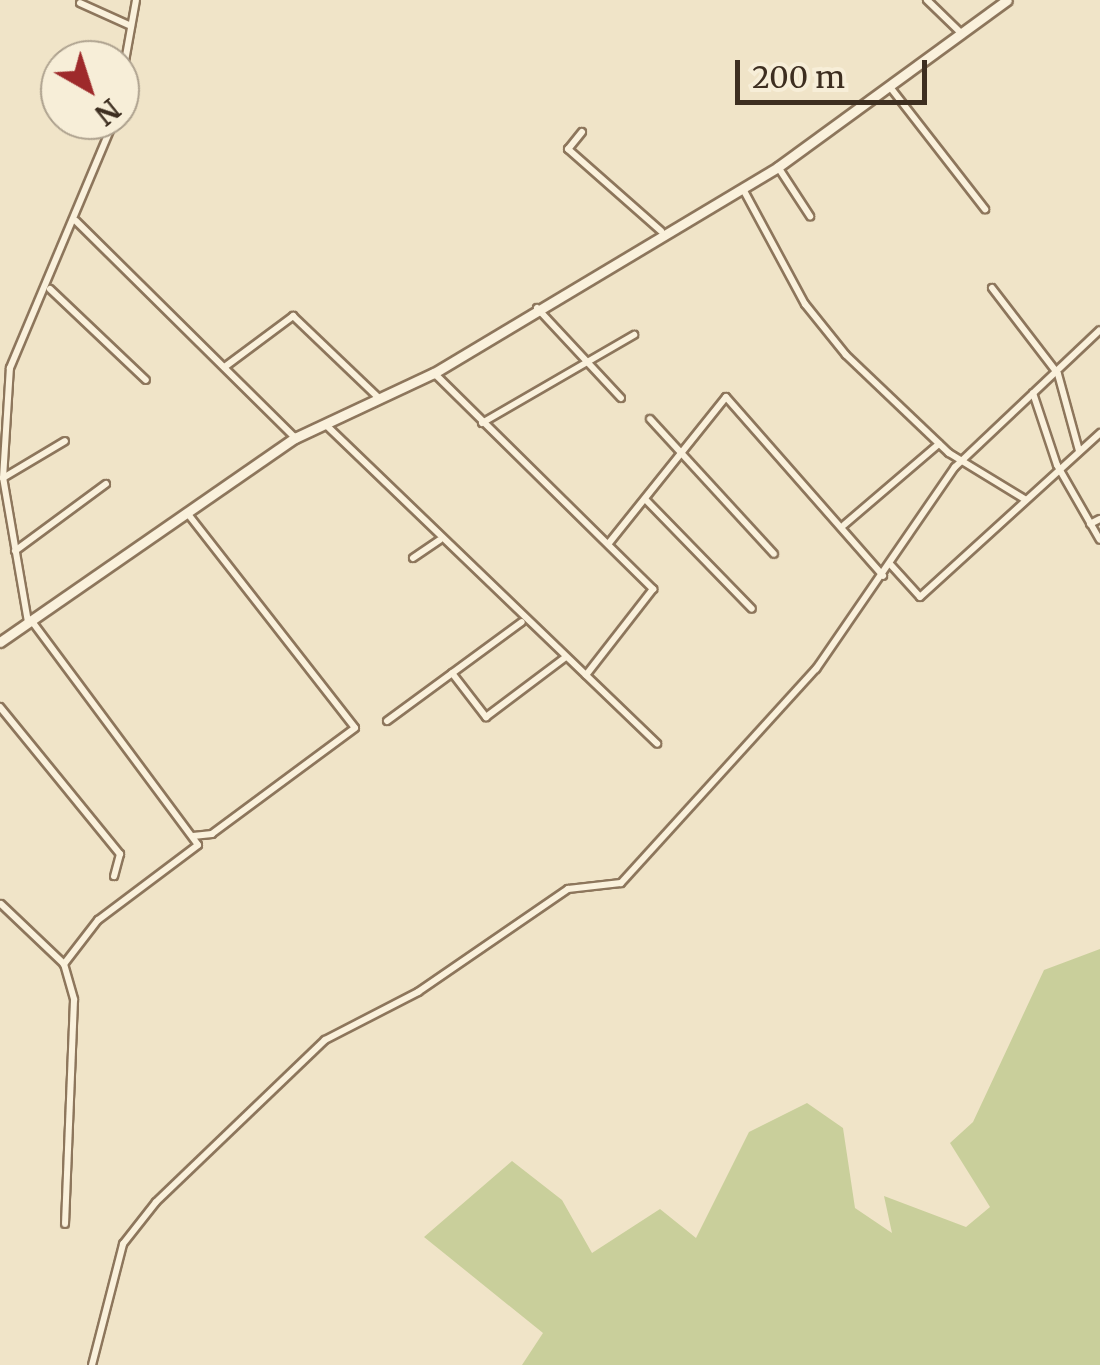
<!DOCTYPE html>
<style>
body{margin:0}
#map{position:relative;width:1100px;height:1365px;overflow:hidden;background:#f0e4c8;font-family:Merriweather,serif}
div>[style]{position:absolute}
.green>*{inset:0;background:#c9cf9b}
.roads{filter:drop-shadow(2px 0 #8d765c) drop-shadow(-2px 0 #8d765c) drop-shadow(0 2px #8d765c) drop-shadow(0 -2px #8d765c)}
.minor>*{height:6px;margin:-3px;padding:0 3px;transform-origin:3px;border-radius:3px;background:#faf1dc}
.secondary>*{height:9px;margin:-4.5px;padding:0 4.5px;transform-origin:4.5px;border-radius:4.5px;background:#faf1dc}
span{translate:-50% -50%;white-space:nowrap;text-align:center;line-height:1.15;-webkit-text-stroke:8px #f7eed8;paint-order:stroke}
.north{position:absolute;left:40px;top:40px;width:100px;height:100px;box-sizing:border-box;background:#f7eed8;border:2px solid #ada18e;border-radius:50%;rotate:141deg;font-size:28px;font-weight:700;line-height:40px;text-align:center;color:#3d2e20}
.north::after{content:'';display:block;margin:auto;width:35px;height:45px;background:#9e2a2b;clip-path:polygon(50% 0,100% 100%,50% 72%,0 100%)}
.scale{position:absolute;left:735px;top:60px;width:192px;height:45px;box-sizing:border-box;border:5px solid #3d2e20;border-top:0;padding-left:12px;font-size:30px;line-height:35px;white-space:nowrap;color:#3d2e20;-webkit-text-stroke:8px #f7eed8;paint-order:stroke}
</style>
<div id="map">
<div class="green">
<div style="clip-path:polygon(1100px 949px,1100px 1365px,522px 1365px,543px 1333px,424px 1237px,512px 1161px,562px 1200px,592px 1253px,660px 1209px,696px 1238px,749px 1132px,807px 1103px,843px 1128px,855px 1208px,892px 1233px,884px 1196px,966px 1227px,990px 1207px,950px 1143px,973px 1122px,1044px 970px)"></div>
</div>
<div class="roads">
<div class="minor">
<div style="left:927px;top:0;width:49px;rotate:44.2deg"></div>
<div style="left:80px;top:3px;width:56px;rotate:24.3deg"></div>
<div style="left:890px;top:87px;width:155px;rotate:52.1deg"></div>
<div style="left:120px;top:89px;width:90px;rotate:-79.8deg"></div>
<div style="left:582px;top:132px;width:22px;rotate:129deg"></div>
<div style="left:568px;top:149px;width:124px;rotate:41.4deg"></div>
<div style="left:778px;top:167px;width:59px;rotate:56.9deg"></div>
<div style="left:743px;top:189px;width:131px;rotate:61.7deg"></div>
<div style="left:805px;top:304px;width:65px;rotate:51.2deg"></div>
<div style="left:846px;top:355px;width:142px;rotate:43.6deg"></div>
<div style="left:949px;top:453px;width:90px;rotate:31.4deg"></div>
<div style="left:76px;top:221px;width:308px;rotate:44.7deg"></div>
<div style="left:992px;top:288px;width:108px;rotate:52.5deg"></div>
<div style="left:1058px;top:374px;width:80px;rotate:74.7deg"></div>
<div style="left:50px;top:289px;width:132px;rotate:43.5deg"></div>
<div style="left:537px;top:308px;width:123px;rotate:47deg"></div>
<div style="left:226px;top:366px;width:84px;rotate:-36.7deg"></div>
<div style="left:293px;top:316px;width:120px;rotate:43.7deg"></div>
<div style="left:434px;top:373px;width:308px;rotate:44.6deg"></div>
<div style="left:653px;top:589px;width:109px;rotate:127.9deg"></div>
<div style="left:1033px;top:393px;width:76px;rotate:71.6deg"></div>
<div style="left:1057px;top:465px;width:86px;rotate:60.2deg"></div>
<div style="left:650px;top:419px;width:183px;rotate:47.4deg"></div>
<div style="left:482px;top:423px;width:176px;rotate:-30.1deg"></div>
<div style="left:325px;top:424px;width:461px;rotate:43.9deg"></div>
<div style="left:3px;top:478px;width:72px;rotate:-30.8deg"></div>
<div style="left:645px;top:499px;width:153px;rotate:45.8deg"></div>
<div style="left:188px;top:514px;width:271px;rotate:52deg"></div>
<div style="left:355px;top:728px;width:178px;rotate:143.5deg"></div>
<div style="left:212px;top:834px;width:19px;rotate:174deg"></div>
<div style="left:1090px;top:524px;width:11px;rotate:-27deg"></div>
<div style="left:844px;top:525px;width:125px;rotate:-40.5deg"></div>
<div style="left:609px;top:543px;width:187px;rotate:-51.3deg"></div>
<div style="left:726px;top:397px;width:238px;rotate:48.7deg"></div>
<div style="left:15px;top:551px;width:113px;rotate:-36.4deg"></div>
<div style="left:413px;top:558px;width:32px;rotate:-34deg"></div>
<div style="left:891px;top:565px;width:43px;rotate:47.8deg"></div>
<div style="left:920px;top:597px;width:244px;rotate:-42.3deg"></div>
<div style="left:31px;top:620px;width:280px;rotate:53.4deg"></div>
<div style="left:198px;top:845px;width:125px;rotate:143.1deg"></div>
<div style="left:98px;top:920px;width:56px;rotate:127.7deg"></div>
<div style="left:28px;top:622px;width:146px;rotate:-99.8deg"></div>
<div style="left:3px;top:478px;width:110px;rotate:-86.4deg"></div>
<div style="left:10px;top:368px;width:269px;rotate:-67.2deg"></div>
<div style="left:452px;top:673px;width:56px;rotate:52.3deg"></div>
<div style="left:486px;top:717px;width:100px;rotate:-36.9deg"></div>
<div style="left:0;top:707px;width:190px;rotate:50.8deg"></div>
<div style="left:120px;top:854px;width:23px;rotate:105deg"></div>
<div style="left:387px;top:721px;width:167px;rotate:-36.3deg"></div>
<div style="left:1px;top:904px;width:87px;rotate:43.6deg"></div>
<div style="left:64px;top:964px;width:37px;rotate:74deg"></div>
<div style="left:74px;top:1000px;width:224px;rotate:92.3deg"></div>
<div style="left:92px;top:1365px;width:125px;rotate:-75.6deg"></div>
<div style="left:123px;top:1244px;width:53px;rotate:-51.8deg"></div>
<div style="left:156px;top:1202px;width:234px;rotate:-43.8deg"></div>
<div style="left:325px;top:1040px;width:105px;rotate:-27.3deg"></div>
<div style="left:418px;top:992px;width:182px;rotate:-34.5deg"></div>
<div style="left:568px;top:889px;width:53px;rotate:-6.5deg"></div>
<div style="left:621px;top:883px;width:290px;rotate:-47.7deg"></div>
<div style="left:816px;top:669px;width:245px;rotate:-55.5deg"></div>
<div style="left:955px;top:467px;width:199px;rotate:-43.4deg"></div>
</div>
<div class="secondary">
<div style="left:0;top:642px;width:359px;rotate:-34.7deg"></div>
<div style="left:295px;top:438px;width:153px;rotate:-25.1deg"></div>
<div style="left:434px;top:373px;width:401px;rotate:-30.9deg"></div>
<div style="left:778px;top:167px;width:283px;rotate:-36.1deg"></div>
</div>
</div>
<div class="north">N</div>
<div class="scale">200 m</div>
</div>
